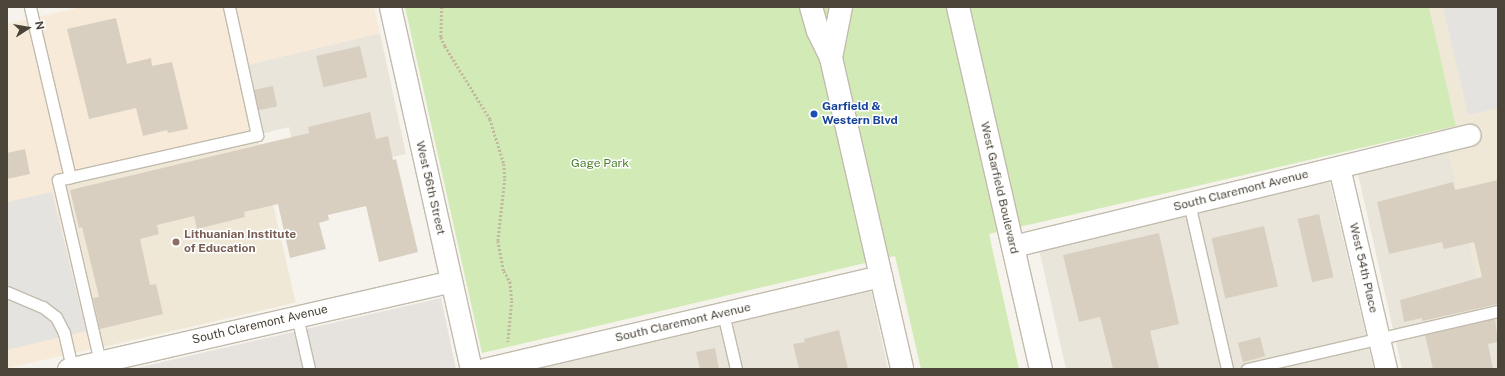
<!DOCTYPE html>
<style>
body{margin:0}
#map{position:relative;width:1505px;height:376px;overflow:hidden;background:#f6f3ec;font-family:"Public Sans",sans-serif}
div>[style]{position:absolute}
.residential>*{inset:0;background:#eae5da}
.commercial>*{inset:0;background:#f7ead8}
.industrial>*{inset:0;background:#e6e2dd}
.education>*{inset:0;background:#efe8d6;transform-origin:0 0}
.green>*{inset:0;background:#d2eab5}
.parking>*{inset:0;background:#e5e3e0}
.building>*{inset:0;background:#d8cfc1;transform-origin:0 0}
.path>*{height:2.5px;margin-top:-1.25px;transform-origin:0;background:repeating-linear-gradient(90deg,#c4b79f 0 2px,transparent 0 4px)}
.roads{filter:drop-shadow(1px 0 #c2bbae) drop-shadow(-1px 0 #c2bbae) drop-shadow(0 1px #c2bbae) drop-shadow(0 -1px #c2bbae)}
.service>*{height:11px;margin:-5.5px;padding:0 5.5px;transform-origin:5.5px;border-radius:5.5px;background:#fff}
.minor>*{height:21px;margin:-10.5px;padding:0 10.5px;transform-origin:10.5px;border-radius:10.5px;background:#fff}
.tertiary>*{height:22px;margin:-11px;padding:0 11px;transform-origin:11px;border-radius:11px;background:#fff}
.dots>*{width:11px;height:11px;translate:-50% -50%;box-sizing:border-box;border:2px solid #fff;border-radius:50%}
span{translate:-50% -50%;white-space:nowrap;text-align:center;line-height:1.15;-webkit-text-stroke:3px #fff;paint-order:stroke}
.transit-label{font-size:12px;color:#164399;font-weight:700}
.left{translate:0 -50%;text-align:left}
.park-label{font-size:12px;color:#4a7f2a}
.street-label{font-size:12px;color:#4b4439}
.education-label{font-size:12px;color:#785e54;font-weight:700}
.frame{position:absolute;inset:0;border:8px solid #4b4439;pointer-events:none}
.north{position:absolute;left:8px;top:8px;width:40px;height:40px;-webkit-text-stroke:3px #fff;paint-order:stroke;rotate:78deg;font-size:11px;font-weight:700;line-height:16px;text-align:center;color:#4b4439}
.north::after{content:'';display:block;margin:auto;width:14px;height:18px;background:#4b4439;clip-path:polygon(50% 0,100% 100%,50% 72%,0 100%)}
</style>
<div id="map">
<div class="residential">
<div style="clip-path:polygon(380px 33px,406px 154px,301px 178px,289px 127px,257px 135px,243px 66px)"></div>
<div style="clip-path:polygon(1449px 152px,1486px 314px,1498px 311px,1498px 369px,1402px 369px,1358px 174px)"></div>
<div style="clip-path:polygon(1329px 179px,1374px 369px,1066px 369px,1039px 249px)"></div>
<div style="clip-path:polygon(871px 290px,888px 369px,524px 369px)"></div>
</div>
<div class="commercial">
<div style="clip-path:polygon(82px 7px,374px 7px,380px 33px,243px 66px,257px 135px,96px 348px,7px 368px,7px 24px)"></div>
</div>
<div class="industrial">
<div style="clip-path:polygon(441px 298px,456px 369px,132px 369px)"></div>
</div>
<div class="education">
<div style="clip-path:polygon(1429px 7px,1498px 7px,1498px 311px,1486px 314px,1443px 129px,1456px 125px)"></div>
<div style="left:257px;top:135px;width:172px;height:204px;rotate:77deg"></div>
</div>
<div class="green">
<div style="clip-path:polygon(405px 7px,1429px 7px,1456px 126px,989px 234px,1019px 369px,921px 369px,895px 256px,482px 353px)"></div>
</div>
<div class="parking">
<div style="clip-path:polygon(1443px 7px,1498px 7px,1498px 108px,1468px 115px)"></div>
<div style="clip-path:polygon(52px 192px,86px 331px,7px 350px,7px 202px)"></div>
</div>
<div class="building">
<div style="clip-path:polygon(116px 18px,127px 64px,151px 58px,152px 66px,172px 62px,188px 129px,168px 133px,167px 130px,143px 136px,136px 108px,89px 119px,67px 29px)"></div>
<div style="left:360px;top:46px;width:32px;height:45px;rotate:77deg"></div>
<div style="left:273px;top:86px;width:21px;height:19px;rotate:79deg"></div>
<div style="clip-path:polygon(370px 112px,376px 139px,388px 136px,393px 160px,396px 159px,418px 252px,379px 262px,366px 206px,328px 215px,329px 220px,319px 223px,326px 249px,290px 258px,278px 204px,244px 212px,245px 217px,197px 229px,194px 216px,157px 225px,159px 234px,140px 239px,150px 285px,156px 284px,163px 314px,100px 329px,93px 298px,99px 297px,82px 227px,79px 228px,70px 190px,309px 133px,308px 127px)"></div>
<div style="clip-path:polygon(25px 149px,30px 174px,7px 179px,7px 153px)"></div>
<div style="clip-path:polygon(1498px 180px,1498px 304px,1422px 321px,1422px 318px,1404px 322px,1400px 300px,1482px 277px,1474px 242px,1444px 249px,1442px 242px,1389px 254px,1377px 202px,1453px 182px,1455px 190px)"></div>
<div style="left:1319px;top:214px;width:65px;height:22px;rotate:77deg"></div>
<div style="left:1264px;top:226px;width:62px;height:54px;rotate:77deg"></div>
<div style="clip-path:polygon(1159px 233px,1179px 324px,1150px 331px,1159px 369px,1113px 369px,1100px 317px,1079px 322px,1063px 255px)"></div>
<div style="clip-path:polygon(1495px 319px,1498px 342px,1488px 344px,1493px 369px,1433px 369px,1425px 335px)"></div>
<div style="clip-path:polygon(839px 330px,848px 369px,799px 369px,793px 344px,805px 342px,804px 339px)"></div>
<div style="left:1260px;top:337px;width:20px;height:23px;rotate:75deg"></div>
<div style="clip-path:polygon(715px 348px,719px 369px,700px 369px,696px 352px)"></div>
</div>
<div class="path">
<div style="left:442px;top:7px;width:30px;rotate:92deg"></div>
<div style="left:441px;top:37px;width:10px;rotate:66deg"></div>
<div style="left:445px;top:46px;width:86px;rotate:58.3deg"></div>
<div style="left:490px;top:119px;width:47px;rotate:72.7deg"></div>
<div style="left:504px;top:164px;width:15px;rotate:86deg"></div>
<div style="left:505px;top:179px;width:62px;rotate:96.4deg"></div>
<div style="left:498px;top:241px;width:31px;rotate:79deg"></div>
<div style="left:504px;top:271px;width:13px;rotate:61deg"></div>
<div style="left:510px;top:282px;width:19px;rotate:84deg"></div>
<div style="left:512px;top:301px;width:41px;rotate:95.6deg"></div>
</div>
<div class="roads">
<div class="service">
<div style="left:30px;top:7px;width:175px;rotate:76.8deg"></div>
<div style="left:1189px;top:203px;width:170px;rotate:77.1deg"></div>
<div style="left:7px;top:292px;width:39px;rotate:23deg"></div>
<div style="left:43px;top:307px;width:16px;rotate:38deg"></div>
<div style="left:56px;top:317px;width:18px;rotate:63deg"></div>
<div style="left:64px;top:333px;width:36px;rotate:77deg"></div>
<div style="left:723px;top:313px;width:57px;rotate:76.9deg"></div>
<div style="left:297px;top:316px;width:54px;rotate:77.2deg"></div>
<div style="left:100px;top:362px;width:187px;rotate:-103deg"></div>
<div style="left:58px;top:180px;width:204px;rotate:-12.7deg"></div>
<div style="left:257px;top:135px;width:131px;rotate:-102.3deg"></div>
<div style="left:1247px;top:369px;width:258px;rotate:-13deg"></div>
</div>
<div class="minor">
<div style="left:390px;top:7px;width:371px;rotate:77.4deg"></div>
<div style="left:1339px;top:167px;width:207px;rotate:76.9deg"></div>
<div style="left:1013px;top:246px;width:470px;rotate:-13.7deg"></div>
<div style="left:68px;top:369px;width:393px;rotate:-12.9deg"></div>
<div style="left:484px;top:369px;width:408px;rotate:-13.2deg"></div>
</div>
<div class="tertiary">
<div style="left:811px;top:7px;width:25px;rotate:74deg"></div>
<div style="left:818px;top:31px;width:30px;rotate:64deg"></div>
<div style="left:831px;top:58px;width:319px;rotate:77.1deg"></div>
<div style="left:958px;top:7px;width:371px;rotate:77.1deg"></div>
<div style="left:831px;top:58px;width:52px;rotate:-78.9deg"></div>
</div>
</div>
<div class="dots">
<div style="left:814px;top:114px;background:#1a4fb4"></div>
<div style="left:176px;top:242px;background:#8d6e63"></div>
</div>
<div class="transit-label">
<span class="left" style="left:822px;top:114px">Garfield &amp;<br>Western Blvd</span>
</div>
<div class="park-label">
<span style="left:600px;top:164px">Gage Park</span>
</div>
<div class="street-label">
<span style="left:430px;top:188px;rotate:77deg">West 56th Street</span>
<span style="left:999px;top:188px;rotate:77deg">West Garfield Boulevard</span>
<span style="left:1241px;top:191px;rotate:-14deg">South Claremont Avenue</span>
<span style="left:1363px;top:268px;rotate:77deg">West 54th Place</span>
<span style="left:683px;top:323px;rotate:-13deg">South Claremont Avenue</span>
<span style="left:260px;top:325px;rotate:-13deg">South Claremont Avenue</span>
</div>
<div class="education-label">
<span class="left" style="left:184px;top:242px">Lithuanian Institute<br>of Education</span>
</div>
<div class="frame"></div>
<div class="north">N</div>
</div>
